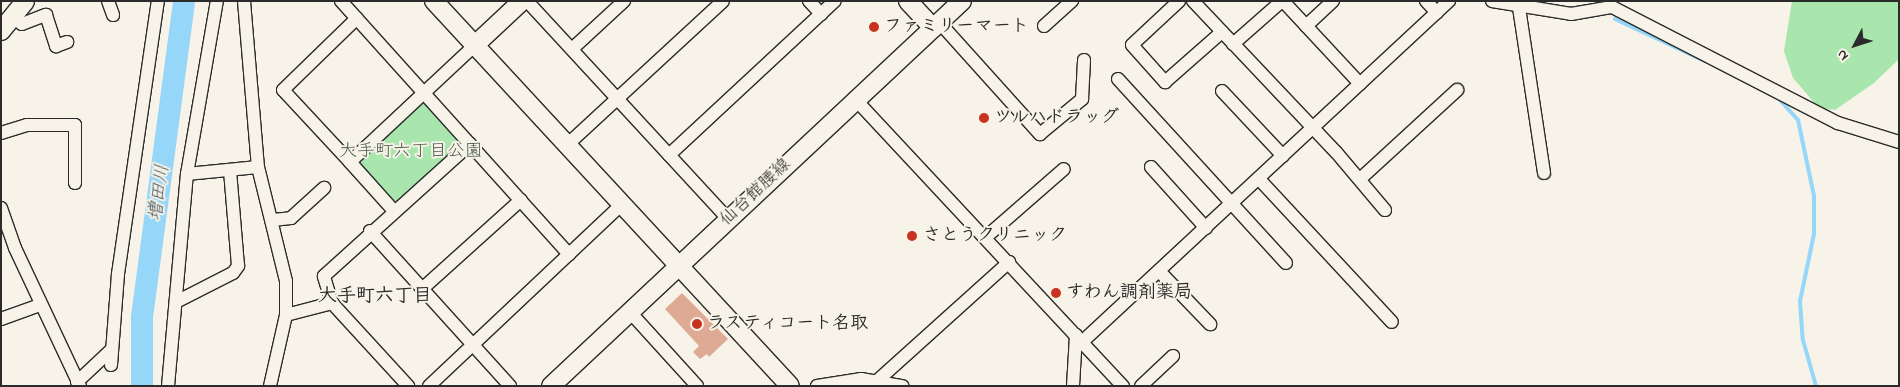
<!DOCTYPE html>
<meta charset="utf-8">
<style>
body{margin:0}
#map{position:relative;width:1900px;height:387px;overflow:hidden;background:#f7f3e8;font-family:"Indie Flower","Klee One",sans-serif}
div>[style]{position:absolute}
.green>*{inset:0;background:#a8e6ad}
.stream>*{height:4px;margin:-2px;padding:0 2px;transform-origin:2px;border-radius:2px;background:#96d6f8}
.river>*{height:22px;margin:-11px;padding:0 11px;transform-origin:11px;border-radius:11px;background:#96d6f8}
.building>*{inset:0;background:#deaa93}
.roads{filter:drop-shadow(1px 0 #2b2b2b) drop-shadow(-1px 0 #2b2b2b) drop-shadow(0 1px #2b2b2b) drop-shadow(0 -1px #2b2b2b)}
.street>*{height:12px;margin:-6px;padding:0 6px;transform-origin:6px;border-radius:6px;background:#f7f3e8}
.secondary>*{height:18px;margin:-9px;padding:0 9px;transform-origin:9px;border-radius:9px;background:#f7f3e8}
.dots>*{width:14px;height:14px;translate:-50% -50%;box-sizing:border-box;border:2px solid #f7f3e8;border-radius:50%}
span{translate:-50% -50%;white-space:nowrap;text-align:center;line-height:1.15;-webkit-text-stroke:4px #f7f3e8;paint-order:stroke}
.poi-label{font-size:18px;color:#2b2b2b;font-weight:700}
.left{translate:0 -50%;text-align:left}
.park-label{font-size:18px;color:#4a5a4c}
.street-label{font-size:18px;color:#2b2b2b}
.water-label{font-size:19px;color:#46565e;font-style:italic}
.neighbourhood-label{font-size:19px;color:#2b2b2b;font-weight:700}
.frame{position:absolute;inset:0;border:2px solid #2b2b2b;pointer-events:none}
.north{position:absolute;left:1830px;top:20px;width:50px;height:50px;-webkit-text-stroke:4px #f7f3e8;paint-order:stroke;rotate:230deg;font-size:14px;font-weight:700;line-height:20px;text-align:center;color:#2b2b2b}
.north::after{content:'';display:block;margin:auto;width:18px;height:22px;background:#2b2b2b;clip-path:polygon(50% 0,100% 100%,50% 72%,0 100%)}
</style>
<div id="map">
<div class="green">
<div style="clip-path:polygon(1792px 1px,1899px 1px,1899px 59px,1874px 83px,1835px 110px,1819px 108px,1793px 78px,1784px 51px)"></div>
<div style="clip-path:polygon(420px 104px,428px 104px,458px 139px,458px 147px,398px 201px,392px 201px,359px 162px)"></div>
</div>
<div class="stream">
<div style="left:1615px;top:19px;width:99px;rotate:25deg"></div>
<div style="left:1780px;top:100px;width:27px;rotate:48deg"></div>
<div style="left:1798px;top:120px;width:78px;rotate:78.1deg"></div>
<div style="left:1814px;top:196px;width:38px;rotate:90deg"></div>
<div style="left:1814px;top:234px;width:68px;rotate:101.8deg"></div>
<div style="left:1800px;top:301px;width:39px;rotate:86deg"></div>
<div style="left:1803px;top:340px;width:48px;rotate:74.2deg"></div>
</div>
<div class="river">
<div style="left:142px;top:386px;width:69px;rotate:-90deg"></div>
<div style="left:142px;top:317px;width:319px;rotate:-82.4deg"></div>
</div>
<div class="building">
<div style="clip-path:polygon(682px 293px,728px 339px,709px 357px,707px 354px,700px 359px,693px 352px,699px 346px,665px 309px)"></div>
</div>
<div class="roads">
<div class="street">
<div style="left:108px;top:1px;width:15px;rotate:70deg"></div>
<div style="left:244px;top:1px;width:167px;rotate:85.2deg"></div>
<div style="left:258px;top:167px;width:117px;rotate:76.2deg"></div>
<div style="left:286px;top:281px;width:34px;rotate:90deg"></div>
<div style="left:341px;top:1px;width:341px;rotate:48deg"></div>
<div style="left:527px;top:1px;width:297px;rotate:47.3deg"></div>
<div style="left:809px;top:1px;width:18px;rotate:47deg"></div>
<div style="left:1179px;top:1px;width:64px;rotate:136.9deg"></div>
<div style="left:1132px;top:45px;width:50px;rotate:48.3deg"></div>
<div style="left:1165px;top:82px;width:76px;rotate:-41.3deg"></div>
<div style="left:1193px;top:1px;width:208px;rotate:46.6deg"></div>
<div style="left:1336px;top:152px;width:76px;rotate:49.8deg"></div>
<div style="left:1283px;top:1px;width:113px;rotate:47.1deg"></div>
<div style="left:1426px;top:1px;width:16px;rotate:47deg"></div>
<div style="left:1492px;top:1px;width:80px;rotate:9.3deg"></div>
<div style="left:1571px;top:14px;width:42px;rotate:-9.7deg"></div>
<div style="left:1612px;top:7px;width:254px;rotate:27.2deg"></div>
<div style="left:1838px;top:123px;width:64px;rotate:17.3deg"></div>
<div style="left:1518px;top:1px;width:174px;rotate:81.4deg"></div>
<div style="left:12px;top:17px;width:12px;rotate:35deg"></div>
<div style="left:22px;top:24px;width:26px;rotate:-21deg"></div>
<div style="left:46px;top:15px;width:33px;rotate:72deg"></div>
<div style="left:56px;top:46px;width:12px;rotate:-20deg"></div>
<div style="left:939px;top:22px;width:151px;rotate:48deg"></div>
<div style="left:1040px;top:134px;width:55px;rotate:-39.8deg"></div>
<div style="left:1082px;top:99px;width:39px;rotate:-87deg"></div>
<div style="left:1044px;top:26px;width:38px;rotate:-42deg"></div>
<div style="left:1306px;top:26px;width:37px;rotate:-43deg"></div>
<div style="left:1233px;top:44px;width:65px;rotate:-41.3deg"></div>
<div style="left:572px;top:49px;width:71px;rotate:-42.7deg"></div>
<div style="left:1118px;top:79px;width:249px;rotate:47.6deg"></div>
<div style="left:1222px;top:91px;width:89px;rotate:46.8deg"></div>
<div style="left:855px;top:99px;width:393px;rotate:47deg"></div>
<div style="left:1px;top:133px;width:27px;rotate:-17deg"></div>
<div style="left:27px;top:125px;width:48px"></div>
<div style="left:75px;top:125px;width:58px;rotate:90deg"></div>
<div style="left:567px;top:145px;width:212px;rotate:-42.7deg"></div>
<div style="left:669px;top:155px;width:226px;rotate:-42.9deg"></div>
<div style="left:350px;top:162px;width:98px;rotate:-132.9deg"></div>
<div style="left:283px;top:90px;width:103px;rotate:-44.2deg"></div>
<div style="left:1151px;top:167px;width:82px;rotate:48deg"></div>
<div style="left:187px;top:174px;width:71px;rotate:-5.6deg"></div>
<div style="left:1259px;top:179px;width:195px;rotate:47.1deg"></div>
<div style="left:1360px;top:179px;width:132px;rotate:-42.5deg"></div>
<div style="left:1px;top:208px;width:42px;rotate:70.7deg"></div>
<div style="left:15px;top:248px;width:153px;rotate:64.8deg"></div>
<div style="left:394px;top:211px;width:66px;rotate:-131.9deg"></div>
<div style="left:350px;top:162px;width:171px;rotate:-43.1deg"></div>
<div style="left:273px;top:220px;width:18px;rotate:-6deg"></div>
<div style="left:291px;top:218px;width:45px;rotate:-42.3deg"></div>
<div style="left:370px;top:231px;width:209px;rotate:47.9deg"></div>
<div style="left:986px;top:237px;width:103px;rotate:-41.1deg"></div>
<div style="left:1159px;top:271px;width:74px;rotate:46.1deg"></div>
<div style="left:422px;top:289px;width:133px;rotate:-42deg"></div>
<div style="left:176px;top:302px;width:64px;rotate:-27deg"></div>
<div style="left:233px;top:273px;width:9px;rotate:-54deg"></div>
<div style="left:238px;top:266px;width:96px;rotate:-94.8deg"></div>
<div style="left:332px;top:303px;width:113px;rotate:47.5deg"></div>
<div style="left:630px;top:312px;width:100px;rotate:47.8deg"></div>
<div style="left:1px;top:319px;width:41px;rotate:-19.7deg"></div>
<div style="left:1082px;top:342px;width:501px;rotate:-42.9deg"></div>
<div style="left:111px;top:365px;width:91px;rotate:-85.6deg"></div>
<div style="left:118px;top:274px;width:276px;rotate:-81.7deg"></div>
<div style="left:877px;top:381px;width:178px;rotate:-42deg"></div>
<div style="left:77px;top:382px;width:47px;rotate:-43.3deg"></div>
<div style="left:168px;top:386px;width:213px;rotate:-84.9deg"></div>
<div style="left:187px;top:174px;width:176px;rotate:-80.2deg"></div>
<div style="left:270px;top:386px;width:73px;rotate:-77.3deg"></div>
<div style="left:286px;top:315px;width:48px;rotate:-14.6deg"></div>
<div style="left:332px;top:303px;width:28px;rotate:-107deg"></div>
<div style="left:324px;top:276px;width:197px;rotate:-42.1deg"></div>
<div style="left:429px;top:386px;width:265px;rotate:-43.3deg"></div>
<div style="left:817px;top:386px;width:45px;rotate:-9deg"></div>
<div style="left:861px;top:379px;width:42px;rotate:9.7deg"></div>
<div style="left:1073px;top:386px;width:51px;rotate:-86.6deg"></div>
<div style="left:1141px;top:386px;width:44px;rotate:-43.2deg"></div>
</div>
<div class="secondary">
<div style="left:434px;top:1px;width:524px;rotate:47.24deg"></div>
<div style="left:908px;top:1px;width:37px;rotate:47deg"></div>
<div style="left:1px;top:31px;width:38px;rotate:-51deg"></div>
<div style="left:475px;top:45px;width:64px;rotate:-43.1deg"></div>
<div style="left:551px;top:386px;width:563px;rotate:-43.13deg"></div>
</div>
</div>
<div class="dots">
<div style="left:874px;top:27px;background:#c8321e"></div>
<div style="left:984px;top:118px;background:#c8321e"></div>
<div style="left:912px;top:236px;background:#c8321e"></div>
<div style="left:1056px;top:293px;background:#c8321e"></div>
<div style="left:697px;top:324px;background:#c8321e"></div>
</div>
<div class="poi-label">
<span class="left" style="left:884px;top:27px">ファミリーマート</span>
<span class="left" style="left:994px;top:118px">ツルハドラッグ</span>
<span class="left" style="left:923px;top:236px">さとうクリニック</span>
<span class="left" style="left:1066px;top:293px">すわん調剤薬局</span>
<span class="left" style="left:707px;top:324px">ラスティコート名取</span>
</div>
<div class="park-label">
<span style="left:411px;top:152px">大手町六丁目公園</span>
</div>
<div class="street-label">
<span style="left:756px;top:193px;rotate:-43deg">仙台館腰線</span>
</div>
<div class="water-label">
<span style="left:160px;top:193px;rotate:-82deg">増田川</span>
</div>
<div class="neighbourhood-label">
<span style="left:375px;top:297px">大手町六丁目</span>
</div>
<div class="frame"></div>
<div class="north">N</div>
</div>
